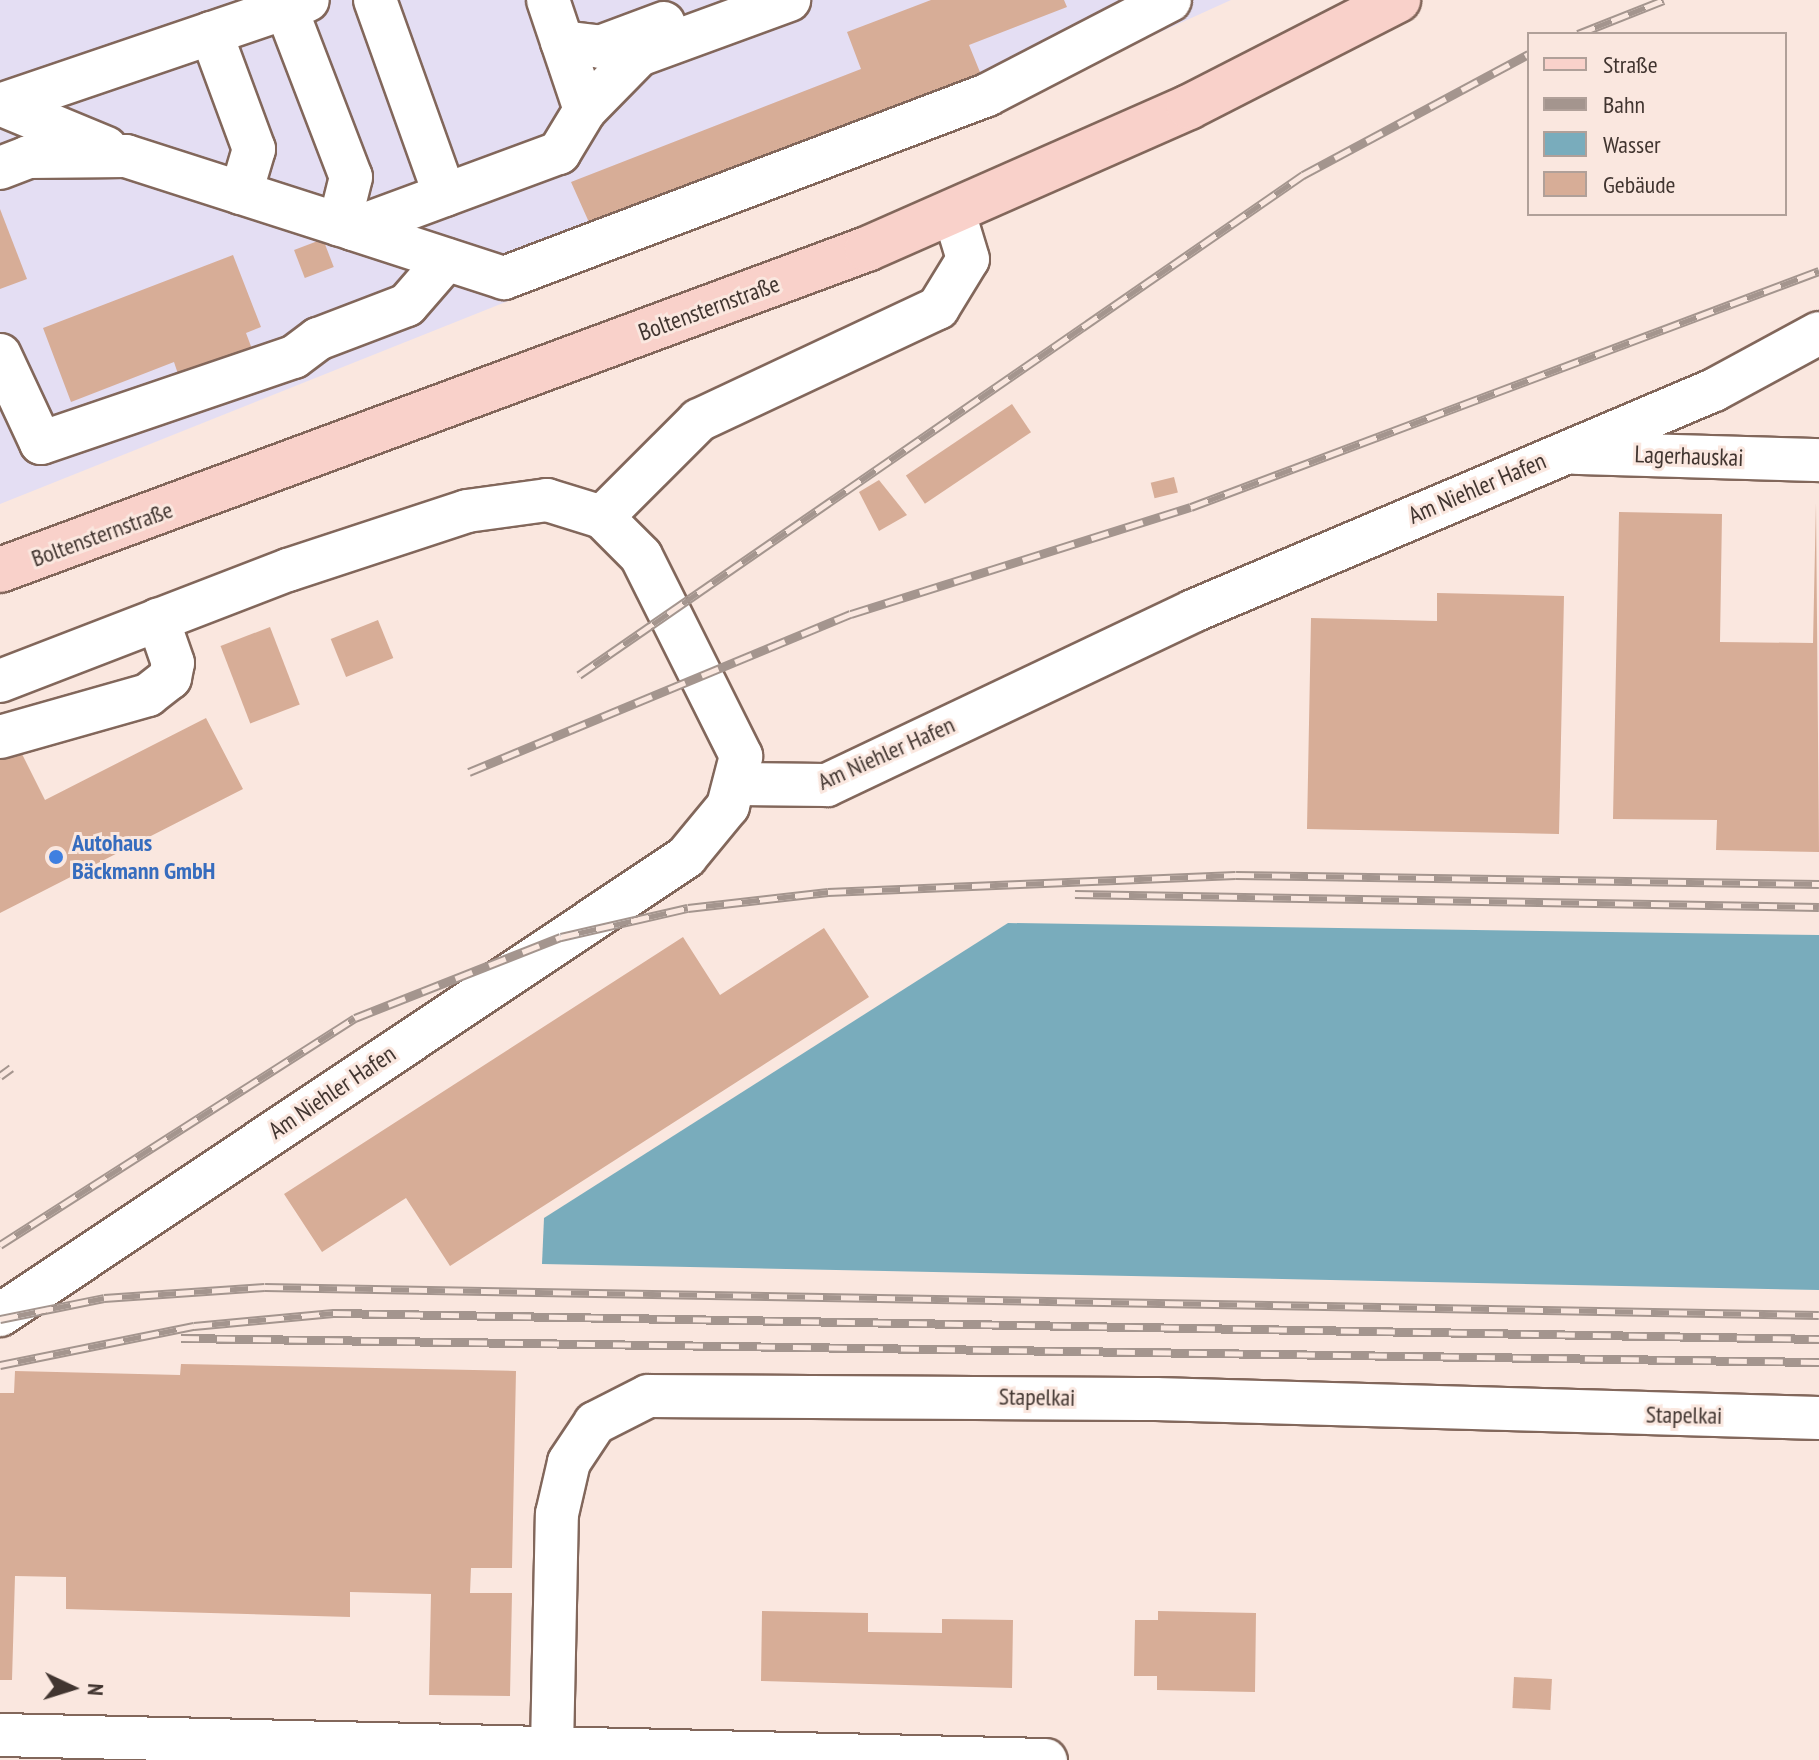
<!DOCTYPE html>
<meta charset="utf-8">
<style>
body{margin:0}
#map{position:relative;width:1819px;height:1760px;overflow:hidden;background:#fae7df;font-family:"PT Sans Narrow",sans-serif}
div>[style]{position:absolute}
.commercial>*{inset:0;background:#e4def3}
.water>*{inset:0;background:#79acbc}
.building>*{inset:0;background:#d7ad97;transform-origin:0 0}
.roads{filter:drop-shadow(2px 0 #82675b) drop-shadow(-2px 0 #82675b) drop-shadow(0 2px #82675b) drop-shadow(0 -2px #82675b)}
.minor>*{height:42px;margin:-21px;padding:0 21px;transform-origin:21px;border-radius:21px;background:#fff}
.major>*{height:44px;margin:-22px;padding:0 22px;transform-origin:22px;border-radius:22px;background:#f9d1ca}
.rail>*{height:9px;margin-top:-4.5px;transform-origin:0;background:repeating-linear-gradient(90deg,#fae7df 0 18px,#a4958e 0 36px);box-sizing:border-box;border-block:2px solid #a4958e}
.dots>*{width:22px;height:22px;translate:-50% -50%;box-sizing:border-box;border:4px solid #fae7df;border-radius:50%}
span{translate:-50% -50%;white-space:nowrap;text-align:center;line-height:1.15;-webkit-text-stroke:6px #fae7df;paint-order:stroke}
.street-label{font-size:24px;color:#413530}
.shop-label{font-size:24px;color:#366cbe;font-weight:700}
.left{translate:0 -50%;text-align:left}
.legend{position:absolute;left:1527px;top:32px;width:260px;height:184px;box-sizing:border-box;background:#fae7df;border:2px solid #b0a099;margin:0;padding:10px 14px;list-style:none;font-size:24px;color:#413530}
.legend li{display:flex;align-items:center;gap:16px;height:40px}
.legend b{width:40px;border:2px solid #b0a099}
.north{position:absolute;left:32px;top:1648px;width:80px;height:80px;-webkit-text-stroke:6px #fae7df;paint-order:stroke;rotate:94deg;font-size:22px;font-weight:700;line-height:32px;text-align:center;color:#413530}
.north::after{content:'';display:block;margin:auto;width:28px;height:36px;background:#413530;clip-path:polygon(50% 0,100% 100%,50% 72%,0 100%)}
</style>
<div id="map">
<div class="commercial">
<div style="clip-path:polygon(0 0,1231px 0,1004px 103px,0 504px)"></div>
</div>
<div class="water">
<div style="clip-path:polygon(1008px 923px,1819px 935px,1819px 1290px,542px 1264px,544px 1218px)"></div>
</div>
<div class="building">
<div style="clip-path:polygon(931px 0,1064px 0,1067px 7px,969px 45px,984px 82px,592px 229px,571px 182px,861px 69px,847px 32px)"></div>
<div style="clip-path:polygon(0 209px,27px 279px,0 289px)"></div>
<div style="left:323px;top:239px;width:30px;height:31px;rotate:69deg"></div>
<div style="clip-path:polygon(233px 255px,261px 327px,246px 333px,252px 349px,179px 377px,174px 362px,71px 402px,43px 328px)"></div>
<div style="left:1012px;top:404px;width:34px;height:128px;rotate:56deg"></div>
<div style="left:1174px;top:477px;width:16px;height:24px;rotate:76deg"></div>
<div style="clip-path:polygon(879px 480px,907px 515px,879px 531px,859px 492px)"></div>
<div style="clip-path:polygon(1816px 502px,1819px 852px,1716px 850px,1717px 820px,1613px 819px,1619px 512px,1722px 514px,1720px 642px,1813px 643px)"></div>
<div style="clip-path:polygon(1437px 593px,1564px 596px,1559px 834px,1307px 829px,1311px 618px,1437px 621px)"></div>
<div style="left:378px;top:620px;width:41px;height:51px;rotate:68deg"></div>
<div style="left:270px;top:627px;width:83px;height:53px;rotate:69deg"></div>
<div style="clip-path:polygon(206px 718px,243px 789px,0 913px,0 758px,19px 748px,45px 800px)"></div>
<div style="clip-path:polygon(824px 928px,869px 997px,450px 1266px,406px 1198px,322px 1252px,284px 1194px,683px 937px,720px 995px)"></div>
<div style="clip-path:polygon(181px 1364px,516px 1371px,512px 1568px,471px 1568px,470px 1593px,512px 1593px,510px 1696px,429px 1695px,431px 1594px,350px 1592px,350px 1617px,66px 1609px,66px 1577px,15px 1576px,12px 1680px,0 1680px,0 1393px,14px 1393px,15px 1371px,180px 1375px)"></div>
<div style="clip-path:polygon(762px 1611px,868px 1613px,868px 1632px,942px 1633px,942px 1619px,1013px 1620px,1012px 1688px,761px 1681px)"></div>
<div style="clip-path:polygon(1158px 1611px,1256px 1613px,1255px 1692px,1157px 1690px,1157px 1676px,1134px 1676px,1135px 1620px,1158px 1620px)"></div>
<div style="left:1514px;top:1677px;width:38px;height:31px;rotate:3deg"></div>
</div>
<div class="roads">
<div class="minor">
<div style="left:375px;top:0;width:207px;rotate:70.3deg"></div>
<div style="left:286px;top:8px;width:181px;rotate:69deg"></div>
<div style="left:351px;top:177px;width:49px;rotate:104deg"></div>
<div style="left:211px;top:33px;width:124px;rotate:69.7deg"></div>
<div style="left:254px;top:149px;width:46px;rotate:106.5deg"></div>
<div style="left:562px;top:42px;width:38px;rotate:7deg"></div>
<div style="left:600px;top:47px;width:68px;rotate:-20.6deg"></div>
<div style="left:0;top:104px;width:115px;rotate:22.5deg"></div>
<div style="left:0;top:105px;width:325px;rotate:-18.8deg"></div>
<div style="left:585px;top:110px;width:77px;rotate:-45.5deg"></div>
<div style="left:639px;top:55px;width:160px;rotate:-20.1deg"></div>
<div style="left:0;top:168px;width:30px;rotate:-21deg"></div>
<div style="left:28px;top:157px;width:98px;rotate:-0.6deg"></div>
<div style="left:126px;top:156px;width:238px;rotate:17.8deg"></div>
<div style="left:353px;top:229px;width:220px;rotate:-20.3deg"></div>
<div style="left:559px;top:153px;width:50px;rotate:-58.8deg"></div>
<div style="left:585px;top:110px;width:116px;rotate:-108.6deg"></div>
<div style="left:353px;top:229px;width:159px;rotate:18deg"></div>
<div style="left:504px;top:278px;width:517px;rotate:-20.75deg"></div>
<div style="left:987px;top:95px;width:206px;rotate:-27.4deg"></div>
<div style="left:0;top:355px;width:97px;rotate:65deg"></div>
<div style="left:41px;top:443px;width:267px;rotate:-18.8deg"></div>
<div style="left:294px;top:357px;width:30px;rotate:-37deg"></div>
<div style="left:318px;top:339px;width:95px;rotate:-20.9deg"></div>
<div style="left:407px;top:305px;width:60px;rotate:-49.1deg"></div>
<div style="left:1576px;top:453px;width:243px;rotate:1.7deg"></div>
<div style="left:602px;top:517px;width:137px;rotate:-45deg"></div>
<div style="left:699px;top:420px;width:264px;rotate:-25.1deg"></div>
<div style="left:938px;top:308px;width:57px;rotate:-58.5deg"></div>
<div style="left:968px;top:259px;width:48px;rotate:-106.9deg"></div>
<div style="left:0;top:681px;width:309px;rotate:-21.1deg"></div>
<div style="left:288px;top:570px;width:188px;rotate:-18.2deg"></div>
<div style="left:467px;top:511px;width:81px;rotate:-7.8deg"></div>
<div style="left:547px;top:500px;width:58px;rotate:17.2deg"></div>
<div style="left:602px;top:517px;width:55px;rotate:45deg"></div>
<div style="left:641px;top:556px;width:224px;rotate:63.4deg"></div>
<div style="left:741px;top:756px;width:52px;rotate:104.6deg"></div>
<div style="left:728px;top:806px;width:66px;rotate:129.5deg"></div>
<div style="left:686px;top:857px;width:825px;rotate:146.27deg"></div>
<div style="left:0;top:737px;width:154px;rotate:-15.8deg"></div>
<div style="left:148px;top:695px;width:28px;rotate:-38deg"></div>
<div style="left:170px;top:678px;width:15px;rotate:-79deg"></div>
<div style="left:173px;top:663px;width:46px;rotate:-109.2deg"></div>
<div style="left:738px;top:784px;width:89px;rotate:0.6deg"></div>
<div style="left:827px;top:785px;width:405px;rotate:-25.4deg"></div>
<div style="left:1193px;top:611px;width:566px;rotate:-22.99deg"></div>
<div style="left:1714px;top:390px;width:119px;rotate:-28.5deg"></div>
<div style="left:0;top:1735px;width:1046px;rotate:1.37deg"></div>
<div style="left:552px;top:1748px;width:234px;rotate:-88.8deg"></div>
<div style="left:557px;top:1514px;width:53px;rotate:-77deg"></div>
<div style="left:569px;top:1462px;width:47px;rotate:-56.3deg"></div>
<div style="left:595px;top:1423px;width:59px;rotate:-27deg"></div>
<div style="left:648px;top:1396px;width:508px;rotate:0.34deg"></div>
<div style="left:1156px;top:1399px;width:663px;rotate:1.64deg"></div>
</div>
<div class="major">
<div style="left:0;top:570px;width:925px;rotate:-20.32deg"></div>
<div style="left:867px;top:249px;width:352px;rotate:-23.8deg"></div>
<div style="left:1189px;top:107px;width:235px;rotate:-27.1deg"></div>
</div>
</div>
<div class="rail">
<div style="left:1578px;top:34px;width:92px;rotate:-21.6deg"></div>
<div style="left:579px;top:675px;width:880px;rotate:-34.63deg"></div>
<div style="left:1303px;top:175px;width:256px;rotate:-28.2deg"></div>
<div style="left:469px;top:772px;width:413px;rotate:-22.5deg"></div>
<div style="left:851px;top:614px;width:356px;rotate:-17.5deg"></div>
<div style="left:1191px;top:507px;width:671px;rotate:-20.6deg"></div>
<div style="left:1075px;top:894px;width:744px;rotate:1deg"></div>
<div style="left:0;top:1076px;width:14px;rotate:-36deg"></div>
<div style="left:0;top:1245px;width:421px;rotate:-32.6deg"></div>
<div style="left:355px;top:1018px;width:221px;rotate:-21.5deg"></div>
<div style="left:561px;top:937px;width:130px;rotate:-12.9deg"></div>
<div style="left:688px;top:908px;width:141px;rotate:-6.5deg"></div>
<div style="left:828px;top:892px;width:408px;rotate:-2.4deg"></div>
<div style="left:1236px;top:875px;width:583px;rotate:0.88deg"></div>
<div style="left:0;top:1319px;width:106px;rotate:-11.4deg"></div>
<div style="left:104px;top:1298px;width:161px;rotate:-3.9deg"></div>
<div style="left:265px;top:1287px;width:1554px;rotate:1.03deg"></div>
<div style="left:181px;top:1338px;width:1638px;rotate:0.84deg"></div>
<div style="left:0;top:1365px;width:198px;rotate:-11.4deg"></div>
<div style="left:194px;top:1326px;width:140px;rotate:-5.3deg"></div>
<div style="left:333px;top:1313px;width:1486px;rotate:1deg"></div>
</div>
<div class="dots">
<div style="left:56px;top:857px;background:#3f7fe0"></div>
</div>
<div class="street-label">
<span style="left:709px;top:308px;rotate:-20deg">Boltensternstraße</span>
<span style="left:1689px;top:456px;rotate:2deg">Lagerhauskai</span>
<span style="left:1477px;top:488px;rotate:-23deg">Am Niehler Hafen</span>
<span style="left:102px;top:534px;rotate:-20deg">Boltensternstraße</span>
<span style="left:886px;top:753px;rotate:-24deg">Am Niehler Hafen</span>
<span style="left:332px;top:1092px;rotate:-34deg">Am Niehler Hafen</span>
<span style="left:1037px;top:1397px;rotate:1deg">Stapelkai</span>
<span style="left:1684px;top:1415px;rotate:1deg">Stapelkai</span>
</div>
<div class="shop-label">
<span class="left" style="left:72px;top:857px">Autohaus<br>Bäckmann GmbH</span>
</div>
<ul class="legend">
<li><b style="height:10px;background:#f9d1ca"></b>Straße</li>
<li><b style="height:10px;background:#a4958e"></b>Bahn</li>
<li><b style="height:22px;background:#79acbc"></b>Wasser</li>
<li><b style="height:22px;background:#d7ad97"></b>Gebäude</li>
</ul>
<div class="north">N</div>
</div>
